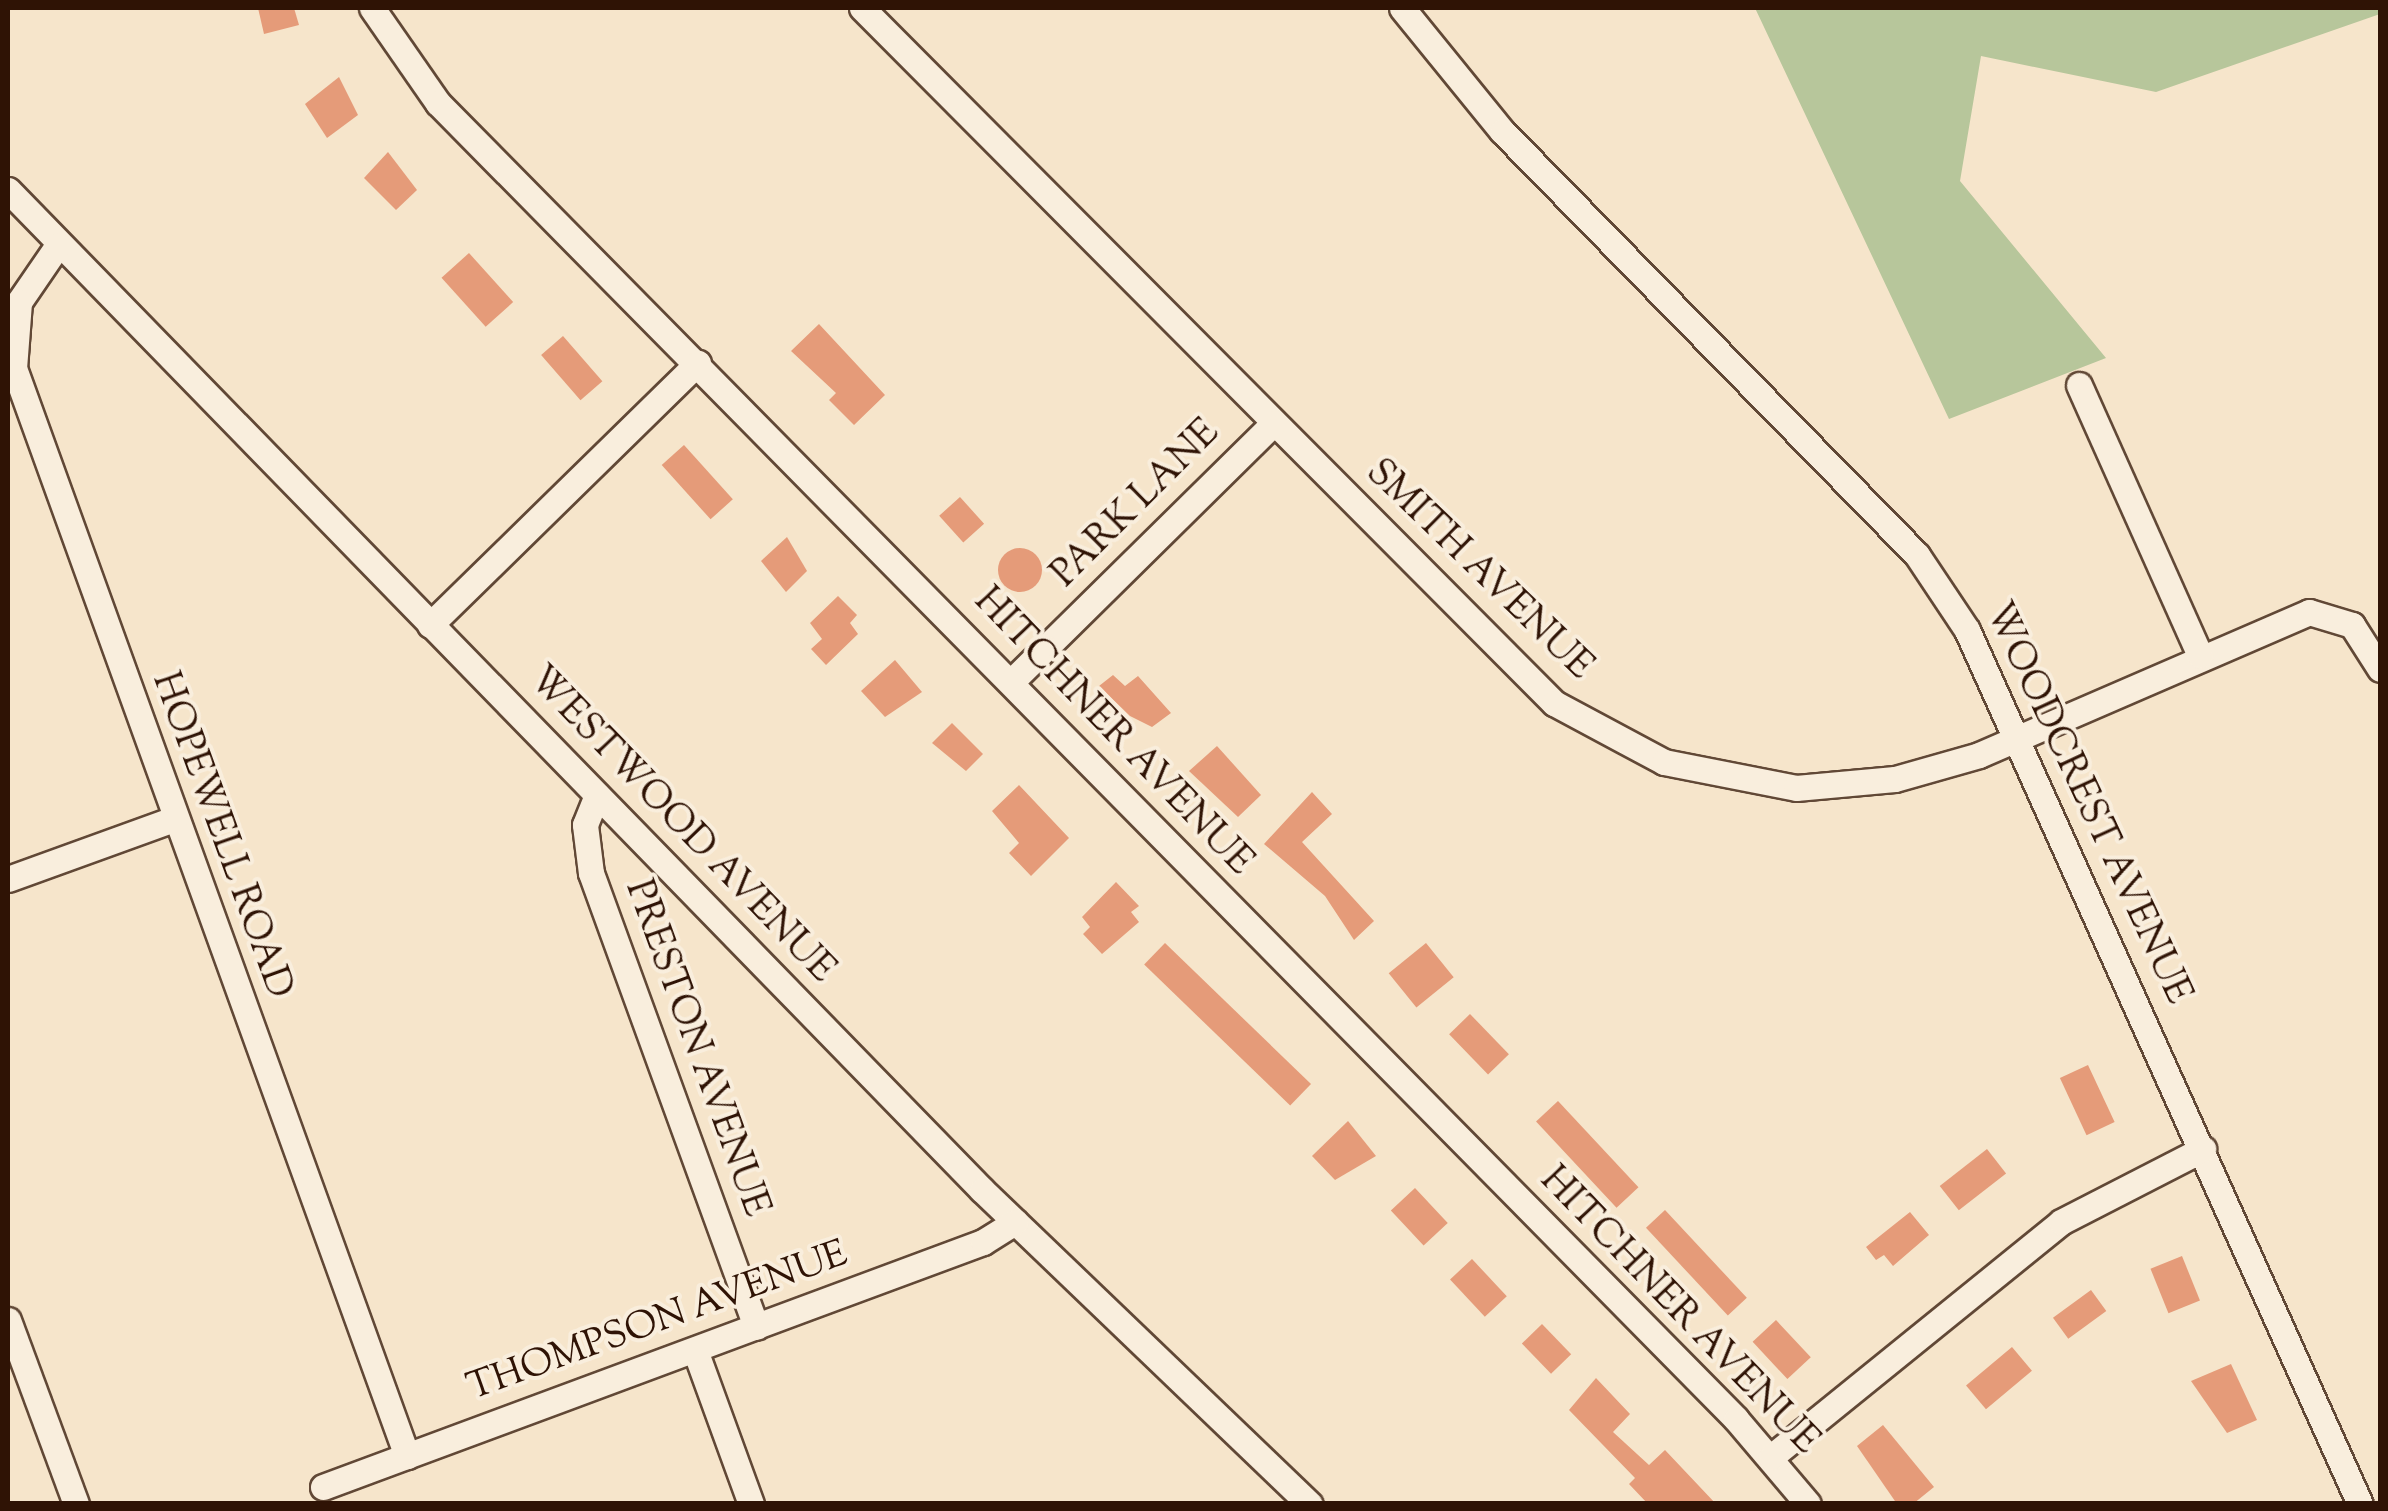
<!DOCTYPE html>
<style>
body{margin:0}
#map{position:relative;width:2388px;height:1511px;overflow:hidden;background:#f6e5cb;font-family:"Sorts Mill Goudy",serif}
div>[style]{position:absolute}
.green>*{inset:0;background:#b7c69b}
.building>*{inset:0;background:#e59b79;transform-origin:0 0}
.round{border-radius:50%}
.roads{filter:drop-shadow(2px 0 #614836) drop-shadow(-2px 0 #614836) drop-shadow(0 2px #614836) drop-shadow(0 -2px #614836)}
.minor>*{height:25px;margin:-12.5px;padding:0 12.5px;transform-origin:12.5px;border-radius:12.5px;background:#f9eedd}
span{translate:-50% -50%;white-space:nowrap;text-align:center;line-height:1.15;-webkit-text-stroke:8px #f9eedd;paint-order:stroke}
.street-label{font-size:38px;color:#2f1305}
.frame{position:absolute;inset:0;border:10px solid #2f1305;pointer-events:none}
</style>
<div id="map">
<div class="green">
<div style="clip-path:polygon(1755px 8px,2380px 8px,2380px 14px,2156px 92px,1981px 56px,1960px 181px,2106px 358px,1949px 419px)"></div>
</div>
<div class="building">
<div style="clip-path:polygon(258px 8px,294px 8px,299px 25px,264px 34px)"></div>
<div style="clip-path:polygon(339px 77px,358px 115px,327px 138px,305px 104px)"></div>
<div style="clip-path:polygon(388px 152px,417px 190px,396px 210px,364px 178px)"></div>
<div style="left:469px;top:253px;width:66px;height:37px;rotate:48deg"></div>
<div style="clip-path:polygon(819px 324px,885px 395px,854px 425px,829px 400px,836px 393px,791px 351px)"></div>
<div style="left:563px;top:336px;width:60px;height:29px;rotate:49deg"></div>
<div style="left:684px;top:445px;width:73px;height:30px;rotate:48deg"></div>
<div style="left:960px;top:497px;width:36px;height:28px;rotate:48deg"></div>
<div style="clip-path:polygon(787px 537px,807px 571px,786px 592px,761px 561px)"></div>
<div class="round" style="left:998px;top:548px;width:44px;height:44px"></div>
<div style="clip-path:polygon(838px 596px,857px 615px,850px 623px,858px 634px,826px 665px,811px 649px,822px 639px,810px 623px)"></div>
<div style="clip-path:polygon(895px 660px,922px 692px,885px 717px,861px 691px)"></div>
<div style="clip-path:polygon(1113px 675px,1125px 686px,1138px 676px,1171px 713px,1152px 727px,1130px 716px,1099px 686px)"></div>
<div style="clip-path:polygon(952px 723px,983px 754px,966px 771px,932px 743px)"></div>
<div style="clip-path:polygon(1217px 746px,1261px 795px,1238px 817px,1189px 771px)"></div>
<div style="clip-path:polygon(1019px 785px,1069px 838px,1031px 876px,1009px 853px,1019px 843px,992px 811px)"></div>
<div style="clip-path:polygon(1312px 792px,1332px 814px,1302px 842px,1374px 921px,1354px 940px,1325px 896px,1264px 844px)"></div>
<div style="clip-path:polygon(1116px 882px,1139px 906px,1131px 912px,1139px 922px,1102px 954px,1083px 934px,1090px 927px,1082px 917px)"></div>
<div style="left:1165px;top:943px;width:203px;height:30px;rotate:44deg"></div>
<div style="left:1426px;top:943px;width:44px;height:48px;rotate:51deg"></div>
<div style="left:1470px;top:1014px;width:56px;height:29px;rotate:46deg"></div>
<div style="left:2088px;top:1065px;width:63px;height:31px;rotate:65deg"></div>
<div style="left:1558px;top:1101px;width:118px;height:30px;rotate:47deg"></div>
<div style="clip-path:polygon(1348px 1121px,1376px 1156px,1335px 1180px,1312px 1156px)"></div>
<div style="left:1987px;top:1149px;width:31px;height:60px;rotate:52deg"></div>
<div style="left:1415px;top:1188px;width:48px;height:33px;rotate:47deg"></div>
<div style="left:1665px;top:1210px;width:120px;height:26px;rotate:47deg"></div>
<div style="clip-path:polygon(1910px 1212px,1929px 1235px,1893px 1266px,1884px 1255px,1876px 1260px,1866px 1247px)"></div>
<div style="left:2182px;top:1256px;width:48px;height:34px;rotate:68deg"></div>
<div style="left:1472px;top:1259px;width:51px;height:30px;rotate:47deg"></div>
<div style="left:2091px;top:1290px;width:26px;height:47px;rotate:54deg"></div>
<div style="left:1776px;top:1320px;width:51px;height:32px;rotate:47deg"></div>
<div style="left:1542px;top:1324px;width:42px;height:28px;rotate:46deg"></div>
<div style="left:2012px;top:1347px;width:31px;height:60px;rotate:50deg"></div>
<div style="clip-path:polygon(2231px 1364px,2257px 1420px,2227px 1433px,2191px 1381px)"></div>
<div style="clip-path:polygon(1596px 1378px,1630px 1414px,1613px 1432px,1649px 1465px,1665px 1450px,1716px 1504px,1648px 1504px,1629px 1484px,1635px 1478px,1569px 1410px)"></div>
<div style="clip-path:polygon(1883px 1425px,1934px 1487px,1913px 1504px,1897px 1504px,1857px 1446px)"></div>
</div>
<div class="roads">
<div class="minor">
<div style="left:372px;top:8px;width:116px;rotate:55.2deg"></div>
<div style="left:438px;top:103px;width:1848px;rotate:45.39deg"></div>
<div style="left:1736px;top:1419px;width:111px;rotate:49.7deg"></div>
<div style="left:862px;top:8px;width:981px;rotate:45.12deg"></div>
<div style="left:1554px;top:703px;width:125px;rotate:28.2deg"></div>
<div style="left:1664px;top:762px;width:135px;rotate:11.1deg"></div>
<div style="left:1796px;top:788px;width:99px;rotate:-5.2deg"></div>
<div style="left:1895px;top:779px;width:87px;rotate:-15.9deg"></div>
<div style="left:1979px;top:755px;width:360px;rotate:-23.4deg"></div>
<div style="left:2309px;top:612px;width:45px;rotate:16.8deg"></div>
<div style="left:2352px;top:625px;width:52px;rotate:57.5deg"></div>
<div style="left:1402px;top:8px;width:159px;rotate:50.9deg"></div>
<div style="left:1502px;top:131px;width:593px;rotate:45.61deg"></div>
<div style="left:1917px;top:555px;width:90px;rotate:56.3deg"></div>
<div style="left:1967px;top:630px;width:958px;rotate:65.79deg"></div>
<div style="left:8px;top:190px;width:1396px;rotate:45.75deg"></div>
<div style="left:982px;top:1190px;width:454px;rotate:43.8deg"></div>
<div style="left:58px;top:245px;width:69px;rotate:124.4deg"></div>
<div style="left:19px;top:302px;width:66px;rotate:94.3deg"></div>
<div style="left:14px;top:368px;width:1157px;rotate:70.14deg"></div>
<div style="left:2079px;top:385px;width:296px;rotate:65.9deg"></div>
<div style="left:430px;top:625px;width:375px;rotate:-44.4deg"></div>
<div style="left:1011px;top:682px;width:369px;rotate:-44.6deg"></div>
<div style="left:597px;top:795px;width:32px;rotate:112deg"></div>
<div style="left:585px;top:825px;width:48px;rotate:82.9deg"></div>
<div style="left:591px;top:873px;width:483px;rotate:70deg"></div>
<div style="left:8px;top:879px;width:177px;rotate:-19.9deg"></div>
<div style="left:8px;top:1320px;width:196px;rotate:69.7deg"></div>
<div style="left:695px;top:1350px;width:164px;rotate:70deg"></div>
<div style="left:1771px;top:1457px;width:373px;rotate:-39deg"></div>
<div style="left:2061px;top:1222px;width:160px;rotate:-27.2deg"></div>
<div style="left:323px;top:1487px;width:704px;rotate:-20.37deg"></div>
<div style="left:983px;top:1242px;width:38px;rotate:-32deg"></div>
</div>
</div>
<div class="street-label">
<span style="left:1137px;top:505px;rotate:-45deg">PARK LANE</span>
<span style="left:1478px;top:571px;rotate:44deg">SMITH AVENUE</span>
<span style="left:1112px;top:733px;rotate:46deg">HITCHNER AVENUE</span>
<span style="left:2086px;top:804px;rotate:65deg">WOODCREST AVENUE</span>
<span style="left:680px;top:826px;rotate:46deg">WESTWOOD AVENUE</span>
<span style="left:220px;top:836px;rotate:70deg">HOPEWELL ROAD</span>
<span style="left:695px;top:1049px;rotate:70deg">PRESTON AVENUE</span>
<span style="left:1678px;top:1312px;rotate:46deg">HITCHNER AVENUE</span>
<span style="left:658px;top:1323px;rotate:-20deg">THOMPSON AVENUE</span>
</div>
<div class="frame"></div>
</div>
